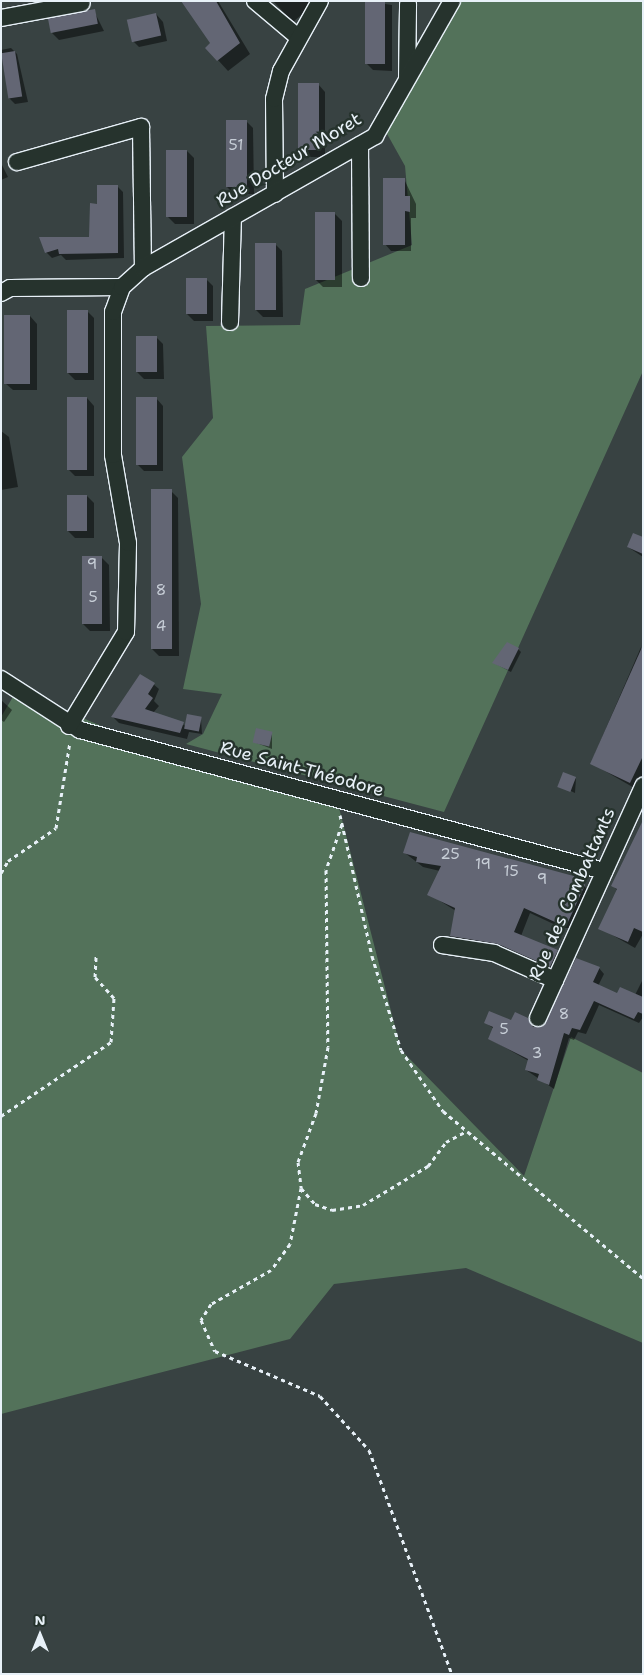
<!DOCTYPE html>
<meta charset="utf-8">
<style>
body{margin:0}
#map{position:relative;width:644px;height:1675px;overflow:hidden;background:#384242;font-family:"Shantell Sans",sans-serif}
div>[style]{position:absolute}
.green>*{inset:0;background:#53725a}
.shadow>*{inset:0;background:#0007}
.building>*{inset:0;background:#636674;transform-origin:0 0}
.path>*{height:3px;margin-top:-1.5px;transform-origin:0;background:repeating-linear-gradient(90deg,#e8f1f8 0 4px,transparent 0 8px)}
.roads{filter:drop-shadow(1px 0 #e8f1f8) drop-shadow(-1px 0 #e8f1f8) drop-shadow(0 1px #e8f1f8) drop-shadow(0 -1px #e8f1f8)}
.minor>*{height:16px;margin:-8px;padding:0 8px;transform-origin:8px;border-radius:8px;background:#26332d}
span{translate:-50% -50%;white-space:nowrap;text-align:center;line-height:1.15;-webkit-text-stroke:5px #26332d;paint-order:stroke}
.number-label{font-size:15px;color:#c7ced7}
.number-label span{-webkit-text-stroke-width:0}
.street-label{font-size:18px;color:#e8f1f8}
.frame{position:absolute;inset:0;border:2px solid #e8f1f8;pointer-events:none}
.north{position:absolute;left:15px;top:1610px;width:50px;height:50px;-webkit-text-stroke:4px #26332d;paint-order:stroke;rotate:0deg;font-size:14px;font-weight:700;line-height:20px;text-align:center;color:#e8f1f8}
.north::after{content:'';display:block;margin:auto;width:18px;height:22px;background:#e8f1f8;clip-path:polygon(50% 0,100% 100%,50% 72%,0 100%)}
</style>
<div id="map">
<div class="green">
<div style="clip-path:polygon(453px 1px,643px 1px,643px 371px,444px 812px,186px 744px,203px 734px,222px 694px,183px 689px,201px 604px,182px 457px,213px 418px,206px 326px,300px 325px,305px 289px,412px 245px,405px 166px,386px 132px)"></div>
<div style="clip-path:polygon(17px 690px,167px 754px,337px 800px,401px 1050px,524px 1176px,571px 1037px,643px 1073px,643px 1343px,466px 1268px,334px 1284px,290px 1339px,1px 1414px,1px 717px)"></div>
</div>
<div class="shadow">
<div style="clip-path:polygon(182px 1px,218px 1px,250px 54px,228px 71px,207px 48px,212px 43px)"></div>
<div style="clip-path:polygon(273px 1px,310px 1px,313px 5px,293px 22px)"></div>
<div style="clip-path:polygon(366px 1px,392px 5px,392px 71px,373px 70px,366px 63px)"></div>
<div style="clip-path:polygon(94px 11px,104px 31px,59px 40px,52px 33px)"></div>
<div style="clip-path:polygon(156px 14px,163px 22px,167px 41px,139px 47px,132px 40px)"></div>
<div style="clip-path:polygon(11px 48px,17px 54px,28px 102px,15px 104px,9px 98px,1px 50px)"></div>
<div style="clip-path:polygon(318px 84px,325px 92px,325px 157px,306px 157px,299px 150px)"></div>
<div style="clip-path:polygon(246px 121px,253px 128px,254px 194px,234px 194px,227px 187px)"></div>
<div style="clip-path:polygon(187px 151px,194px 158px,194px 224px,175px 224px,168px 217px)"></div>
<div style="clip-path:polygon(1px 163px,8px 177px,1px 180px)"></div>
<div style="clip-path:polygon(404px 179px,416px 204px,416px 218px,411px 218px,411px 251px,391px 251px,385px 244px)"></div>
<div style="clip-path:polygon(118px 187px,123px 192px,124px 258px,66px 260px,61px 255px,52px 258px,46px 252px,90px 238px,99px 206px)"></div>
<div style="clip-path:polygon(335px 214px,342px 221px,342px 287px,323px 287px,315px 279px)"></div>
<div style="clip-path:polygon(275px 244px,282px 251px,283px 317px,263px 317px,256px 310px)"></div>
<div style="clip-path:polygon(206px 279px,213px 286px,213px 321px,194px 321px,187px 314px)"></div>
<div style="clip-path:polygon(87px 311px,94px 318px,94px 380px,75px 380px,68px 373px)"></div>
<div style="clip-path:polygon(30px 316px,37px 324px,37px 390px,13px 390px,5px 383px)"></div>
<div style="clip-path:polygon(156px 337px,163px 344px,164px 379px,144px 379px,137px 372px)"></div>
<div style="clip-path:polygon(87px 398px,94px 406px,94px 476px,75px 476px,68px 469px)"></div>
<div style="clip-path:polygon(156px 398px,163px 406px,163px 471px,144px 471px,137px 464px)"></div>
<div style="clip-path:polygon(1px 431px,9px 437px,18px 487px,1px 490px)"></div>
<div style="clip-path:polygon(171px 491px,178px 498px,179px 656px,159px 656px,152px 649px)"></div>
<div style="clip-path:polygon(87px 496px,94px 503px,94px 538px,75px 538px,68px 531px)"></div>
<div style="clip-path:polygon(643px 539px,643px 557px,628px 547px)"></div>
<div style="clip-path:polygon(102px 558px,109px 565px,110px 631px,90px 631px,83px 624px)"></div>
<div style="clip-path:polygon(641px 647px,643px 775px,636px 789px,591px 763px)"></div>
<div style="clip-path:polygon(518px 649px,521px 652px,511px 672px,494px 663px)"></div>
<div style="clip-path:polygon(152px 683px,159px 689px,154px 701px,159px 706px,153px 713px,186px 726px,201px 719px,202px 734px,189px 732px,187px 739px,119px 723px,113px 717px)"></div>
<div style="clip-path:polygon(1px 700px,12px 710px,4px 722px,1px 720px)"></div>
<div style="clip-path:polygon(272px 733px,272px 749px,254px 742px)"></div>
<div style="clip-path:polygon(576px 778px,575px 793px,560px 786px)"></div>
<div style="clip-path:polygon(643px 821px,643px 934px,635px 948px,600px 928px,618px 891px,613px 886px)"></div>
<div style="clip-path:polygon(405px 853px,582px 883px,588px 891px,574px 928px,562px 928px,530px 913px,521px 936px,563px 957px,556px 972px,458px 942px,452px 936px,456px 911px,429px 894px,440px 871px,423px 867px)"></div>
<div style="clip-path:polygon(599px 968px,604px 974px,598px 986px,618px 994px,635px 995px,643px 979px,643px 1017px,639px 1023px,599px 1005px,586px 1034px,578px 1032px,574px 1040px,569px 1038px,554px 1089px,526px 1070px,529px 1061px,490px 1039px,494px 1029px,485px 1022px,527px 1019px,536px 1028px,546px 1026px)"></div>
</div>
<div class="building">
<div style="clip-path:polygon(181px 1px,216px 1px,240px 43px,217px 61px,205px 48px,210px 43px)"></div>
<div style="left:365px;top:1px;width:20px;height:63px"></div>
<div style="left:95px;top:9px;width:15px;height:48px;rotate:79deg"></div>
<div style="left:156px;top:13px;width:23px;height:30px;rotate:77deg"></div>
<div style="left:15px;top:51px;width:46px;height:14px;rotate:81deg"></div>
<div style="left:298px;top:83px;width:21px;height:67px"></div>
<div style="left:226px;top:120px;width:21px;height:67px"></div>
<div style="left:166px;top:150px;width:21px;height:67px"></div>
<div style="clip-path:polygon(383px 178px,405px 178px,405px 196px,410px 196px,410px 212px,405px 211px,405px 245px,383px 245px)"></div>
<div style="clip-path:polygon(97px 185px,118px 185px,118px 253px,59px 254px,58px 249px,45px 253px,39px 237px,89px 237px,90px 203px,97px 204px)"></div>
<div style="left:315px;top:212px;width:20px;height:68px"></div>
<div style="left:255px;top:243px;width:21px;height:67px"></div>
<div style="left:186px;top:278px;width:21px;height:36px"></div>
<div style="left:67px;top:310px;width:21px;height:63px"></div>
<div style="left:4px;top:315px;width:26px;height:69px"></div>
<div style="left:136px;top:336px;width:21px;height:36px"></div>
<div style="left:67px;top:397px;width:20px;height:73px"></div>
<div style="left:136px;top:397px;width:21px;height:68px"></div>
<div style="left:172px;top:489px;width:160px;height:21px;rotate:90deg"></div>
<div style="left:67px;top:495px;width:20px;height:36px"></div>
<div style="clip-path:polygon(633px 533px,643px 537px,643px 554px,627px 547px)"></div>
<div style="left:82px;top:556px;width:20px;height:68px"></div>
<div style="clip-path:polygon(507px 642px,519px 648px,508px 670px,492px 663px)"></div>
<div style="clip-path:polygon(643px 645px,643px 756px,630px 783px,590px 764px)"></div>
<div style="clip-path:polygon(140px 674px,155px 683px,148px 694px,153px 698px,145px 709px,184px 722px,180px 733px,111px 717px)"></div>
<div style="left:187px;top:714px;width:15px;height:15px;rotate:11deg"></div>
<div style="left:256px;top:728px;width:17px;height:15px;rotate:13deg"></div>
<div style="left:563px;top:772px;width:14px;height:16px;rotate:21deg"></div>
<div style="clip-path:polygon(643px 820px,643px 932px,634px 928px,628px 942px,598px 929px,617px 889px,611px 886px)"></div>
<div style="clip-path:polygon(410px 832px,581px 878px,585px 885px,568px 922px,555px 922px,524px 908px,514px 932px,558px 950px,550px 967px,498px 944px,450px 936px,455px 908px,427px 895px,441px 866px,416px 862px,417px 857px,403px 853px)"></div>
<div style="clip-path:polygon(576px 958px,600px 967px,593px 982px,617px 993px,620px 987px,643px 997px,643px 1014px,638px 1012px,634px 1019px,594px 1001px,580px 1030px,572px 1028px,569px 1035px,564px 1033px,549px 1085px,537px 1080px,539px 1074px,525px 1070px,528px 1059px,488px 1039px,493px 1027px,484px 1023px,489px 1011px,511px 1020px,515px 1012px,528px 1018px,533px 1027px,543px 1026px)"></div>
</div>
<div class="path">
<div style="left:340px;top:815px;width:145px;rotate:77.2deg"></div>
<div style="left:372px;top:956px;width:98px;rotate:72.9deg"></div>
<div style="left:401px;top:1050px;width:74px;rotate:55.5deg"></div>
<div style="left:443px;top:1111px;width:261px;rotate:39.9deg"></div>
<div style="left:342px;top:824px;width:49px;rotate:109.2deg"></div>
<div style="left:326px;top:870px;width:177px;rotate:89.4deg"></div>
<div style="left:328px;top:1047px;width:67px;rotate:100.3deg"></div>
<div style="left:316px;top:1113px;width:52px;rotate:110.2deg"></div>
<div style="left:298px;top:1162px;width:26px;rotate:83deg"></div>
<div style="left:301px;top:1188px;width:21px;rotate:49deg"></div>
<div style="left:315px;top:1204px;width:18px;rotate:19deg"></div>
<div style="left:332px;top:1210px;width:31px;rotate:-9deg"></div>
<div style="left:363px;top:1205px;width:76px;rotate:-31deg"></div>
<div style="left:428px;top:1166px;width:30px;rotate:-53deg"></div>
<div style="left:446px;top:1142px;width:24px;rotate:-28deg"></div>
<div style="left:1px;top:873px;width:14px;rotate:-60deg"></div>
<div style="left:8px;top:861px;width:58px;rotate:-34.5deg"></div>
<div style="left:56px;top:828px;width:87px;rotate:-80.8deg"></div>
<div style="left:1px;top:1116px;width:133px;rotate:-33.9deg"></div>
<div style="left:111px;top:1042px;width:44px;rotate:-86.1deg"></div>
<div style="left:114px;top:998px;width:28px;rotate:-132deg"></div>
<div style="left:95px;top:977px;width:22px;rotate:-87deg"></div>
<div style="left:301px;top:1188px;width:57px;rotate:101.1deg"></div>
<div style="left:290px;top:1244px;width:32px;rotate:126deg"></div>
<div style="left:271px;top:1270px;width:69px;rotate:150.5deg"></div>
<div style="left:211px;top:1304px;width:19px;rotate:122deg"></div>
<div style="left:201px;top:1320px;width:34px;rotate:66deg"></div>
<div style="left:215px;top:1351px;width:114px;rotate:23.2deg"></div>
<div style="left:320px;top:1396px;width:73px;rotate:47.8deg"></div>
<div style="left:369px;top:1450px;width:239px;rotate:69.7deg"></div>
</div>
<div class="roads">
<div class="minor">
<div style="left:255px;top:1px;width:57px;rotate:40.1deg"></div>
<div style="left:1px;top:18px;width:82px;rotate:-10.5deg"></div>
<div style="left:407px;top:79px;width:75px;rotate:-89.2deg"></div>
<div style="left:360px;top:145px;width:133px;rotate:89.6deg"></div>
<div style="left:17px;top:162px;width:129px;rotate:-15.8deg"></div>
<div style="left:141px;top:127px;width:141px;rotate:89.2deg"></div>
<div style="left:275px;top:194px;width:95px;rotate:-90.6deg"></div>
<div style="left:274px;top:99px;width:29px;rotate:-76deg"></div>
<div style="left:281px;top:71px;width:80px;rotate:-60.9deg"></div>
<div style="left:1px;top:293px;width:10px;rotate:-29deg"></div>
<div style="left:10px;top:288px;width:112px;rotate:-0.5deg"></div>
<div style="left:230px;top:322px;width:105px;rotate:-88.4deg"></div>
<div style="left:1px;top:679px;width:94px;rotate:32.8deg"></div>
<div style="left:80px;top:730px;width:543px;rotate:15.06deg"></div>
<div style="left:69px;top:726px;width:110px;rotate:-58.8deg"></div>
<div style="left:126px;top:632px;width:89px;rotate:-88.7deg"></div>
<div style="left:128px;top:543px;width:89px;rotate:-99.7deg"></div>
<div style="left:113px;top:455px;width:143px;rotate:-90deg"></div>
<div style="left:113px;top:312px;width:27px;rotate:-70deg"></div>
<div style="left:122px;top:287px;width:28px;rotate:-42deg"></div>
<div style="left:143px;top:268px;width:267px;rotate:-29.6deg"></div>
<div style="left:375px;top:136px;width:155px;rotate:-60.3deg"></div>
<div style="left:442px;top:945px;width:53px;rotate:8.7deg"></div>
<div style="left:494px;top:953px;width:67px;rotate:23.9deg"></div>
<div style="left:538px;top:1018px;width:255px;rotate:-65.6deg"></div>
</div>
</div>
<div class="number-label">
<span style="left:236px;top:146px">51</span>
<span style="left:92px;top:565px">9</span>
<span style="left:161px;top:591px">8</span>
<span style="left:93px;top:598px">5</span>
<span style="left:161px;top:627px">4</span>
<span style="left:450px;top:855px">25</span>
<span style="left:483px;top:865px">19</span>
<span style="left:511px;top:872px">15</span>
<span style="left:542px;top:880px">9</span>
<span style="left:564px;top:1015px">8</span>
<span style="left:504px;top:1030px">5</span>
<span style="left:537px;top:1054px">3</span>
</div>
<div class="street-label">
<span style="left:289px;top:160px;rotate:-31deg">Rue Docteur Moret</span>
<span style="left:302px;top:769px;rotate:15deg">Rue Saint-Théodore</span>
<span style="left:572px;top:894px;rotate:-66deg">Rue des Combattants</span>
</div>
<div class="frame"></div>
<div class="north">N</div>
</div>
